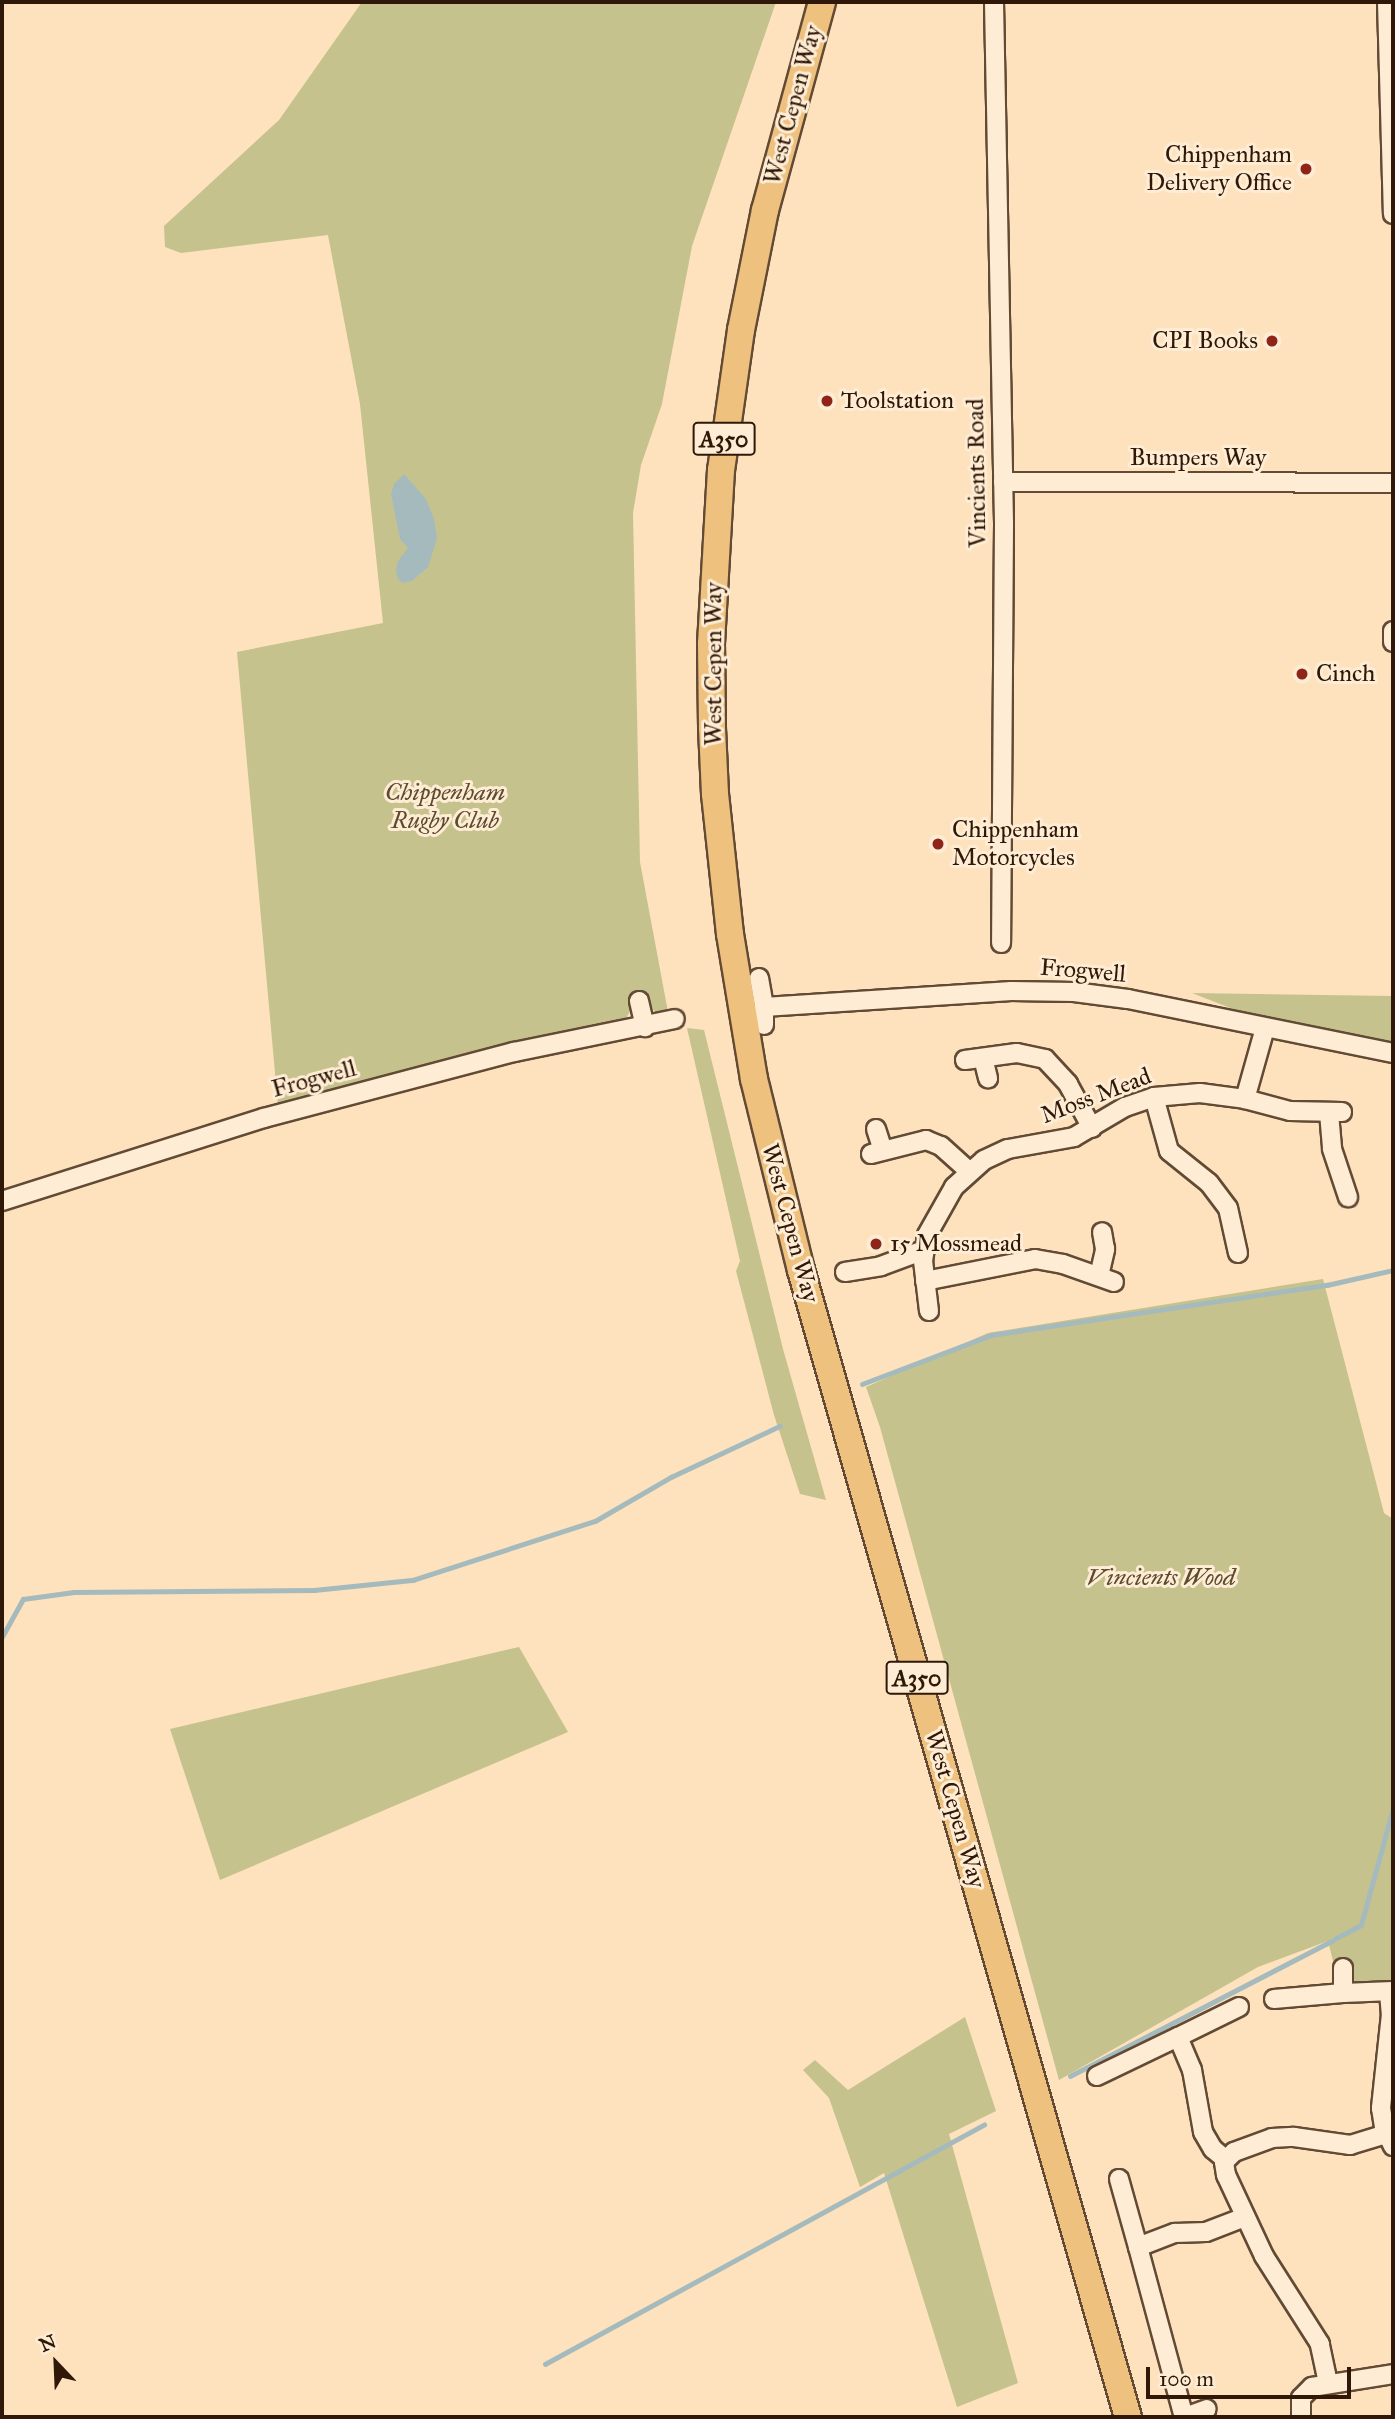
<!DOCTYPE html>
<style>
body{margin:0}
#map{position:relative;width:1395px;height:2419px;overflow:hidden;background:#fde2bd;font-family:"IM FELL Great Primer",serif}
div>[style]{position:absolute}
.green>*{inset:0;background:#c5c28d}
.water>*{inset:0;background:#a5babc}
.stream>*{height:4.5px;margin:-2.25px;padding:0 2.25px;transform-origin:2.25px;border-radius:2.25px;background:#a5babc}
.roads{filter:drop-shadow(2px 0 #624a34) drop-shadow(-2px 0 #624a34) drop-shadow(0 2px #624a34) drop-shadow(0 -2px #624a34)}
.minor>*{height:18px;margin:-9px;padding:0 9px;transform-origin:9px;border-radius:9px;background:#feecd4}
.highway>*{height:26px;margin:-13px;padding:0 13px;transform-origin:13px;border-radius:13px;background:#eec17e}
.dots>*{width:19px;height:19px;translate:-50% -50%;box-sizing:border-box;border:4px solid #feecd4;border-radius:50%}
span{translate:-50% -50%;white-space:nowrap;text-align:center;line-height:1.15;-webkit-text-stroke:6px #feecd4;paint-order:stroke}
.shield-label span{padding:2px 5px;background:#feecd4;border:2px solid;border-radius:5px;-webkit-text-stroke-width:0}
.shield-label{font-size:23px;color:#2f1807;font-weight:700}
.street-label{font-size:24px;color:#2f1807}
.poi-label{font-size:24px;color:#2f1807}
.right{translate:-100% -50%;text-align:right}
.left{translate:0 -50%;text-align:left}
.park-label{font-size:24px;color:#5c4b2f;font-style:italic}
.frame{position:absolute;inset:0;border:4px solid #2f1807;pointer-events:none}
.north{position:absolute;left:21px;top:2328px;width:70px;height:70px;-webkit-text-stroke:5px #feecd4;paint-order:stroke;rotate:337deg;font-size:19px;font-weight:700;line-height:28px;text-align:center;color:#2f1807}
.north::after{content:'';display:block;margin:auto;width:24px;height:32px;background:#2f1807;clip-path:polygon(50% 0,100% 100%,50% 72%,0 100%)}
.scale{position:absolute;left:1146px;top:2367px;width:205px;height:32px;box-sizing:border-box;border:4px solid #2f1807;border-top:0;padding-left:9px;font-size:21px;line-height:24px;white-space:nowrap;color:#2f1807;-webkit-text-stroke:5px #feecd4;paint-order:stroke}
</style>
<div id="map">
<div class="green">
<div style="clip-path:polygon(362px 2px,776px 2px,692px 246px,662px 404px,641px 465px,633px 513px,640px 862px,668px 1012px,658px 1015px,646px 1001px,634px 1005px,623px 1023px,488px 1048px,278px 1106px,237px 652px,383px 623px,360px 404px,328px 235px,181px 253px,165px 247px,164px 226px,279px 120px)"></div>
<div style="clip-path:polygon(1192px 993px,1393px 996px,1393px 1043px,1238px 1011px)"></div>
<div style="clip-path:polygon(687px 1028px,704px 1030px,783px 1349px,826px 1500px,800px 1494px,774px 1415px,736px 1271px,740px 1261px)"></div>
<div style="clip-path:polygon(1323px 1279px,1384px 1513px,1393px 1519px,1393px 1980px,1369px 1987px,1356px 1985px,1352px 1977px,1351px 1962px,1334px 1965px,1328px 1941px,1258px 1967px,1059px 2080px,880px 1427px,866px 1387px,988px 1333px)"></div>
<div style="clip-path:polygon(519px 1647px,568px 1732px,220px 1880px,170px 1729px)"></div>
<div style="clip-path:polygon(965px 2017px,996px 2111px,949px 2134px,1018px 2383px,957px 2407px,884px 2173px,860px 2187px,829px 2098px,803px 2070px,815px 2060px,848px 2090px)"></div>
</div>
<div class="water">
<div style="clip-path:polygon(404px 474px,426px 499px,434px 519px,437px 539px,428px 567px,412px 581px,403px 583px,398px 579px,396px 571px,398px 561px,408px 548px,400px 539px,391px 494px,394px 484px)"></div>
</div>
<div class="stream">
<div style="left:862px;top:1384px;width:138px;rotate:-20.8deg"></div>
<div style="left:991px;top:1335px;width:340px;rotate:-8.5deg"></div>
<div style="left:1327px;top:1285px;width:68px;rotate:-12.8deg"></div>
<div style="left:2px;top:1637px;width:43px;rotate:-61.1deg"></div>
<div style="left:23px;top:1599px;width:51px;rotate:-7.8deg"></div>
<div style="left:74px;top:1592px;width:240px;rotate:-0.5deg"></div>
<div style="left:314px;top:1590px;width:100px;rotate:-5.8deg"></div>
<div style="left:413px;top:1580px;width:191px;rotate:-18deg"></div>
<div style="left:595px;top:1521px;width:88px;rotate:-30.1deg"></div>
<div style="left:671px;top:1477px;width:120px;rotate:-25.1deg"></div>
<div style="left:1336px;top:1938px;width:28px;rotate:-27deg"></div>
<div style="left:1361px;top:1925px;width:121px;rotate:-74.7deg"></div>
<div style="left:1070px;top:2076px;width:296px;rotate:-27.3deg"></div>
<div style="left:545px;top:2364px;width:500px;rotate:-28.6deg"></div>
</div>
<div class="roads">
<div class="minor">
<div style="left:994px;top:2px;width:522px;rotate:88.9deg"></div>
<div style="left:1004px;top:524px;width:419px;rotate:90.4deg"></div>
<div style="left:1387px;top:2px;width:212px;rotate:88.4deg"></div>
<div style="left:1003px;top:482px;width:390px;rotate:0.1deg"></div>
<div style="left:1393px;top:631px;width:11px;rotate:90deg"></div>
<div style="left:759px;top:978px;width:29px;rotate:80deg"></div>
<div style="left:764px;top:1007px;width:248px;rotate:-3.7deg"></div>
<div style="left:1011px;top:991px;width:63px;rotate:0.9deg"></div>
<div style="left:1074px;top:992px;width:54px;rotate:7.4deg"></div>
<div style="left:1128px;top:999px;width:270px;rotate:11.5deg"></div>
<div style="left:639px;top:1001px;width:27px;rotate:77deg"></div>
<div style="left:764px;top:1007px;width:18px;rotate:90deg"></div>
<div style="left:1265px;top:1028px;width:74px;rotate:105.7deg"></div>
<div style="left:1245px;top:1099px;width:47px;rotate:14.9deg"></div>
<div style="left:1290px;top:1111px;width:52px;rotate:1.1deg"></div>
<div style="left:983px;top:1058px;width:21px;rotate:76deg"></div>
<div style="left:965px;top:1060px;width:52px;rotate:-7.7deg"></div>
<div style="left:1017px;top:1053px;width:29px;rotate:12deg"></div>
<div style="left:1045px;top:1059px;width:34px;rotate:47deg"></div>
<div style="left:1068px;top:1084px;width:50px;rotate:61.4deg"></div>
<div style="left:1154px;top:1097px;width:56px;rotate:74.5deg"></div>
<div style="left:1169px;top:1151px;width:51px;rotate:38.7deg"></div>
<div style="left:1209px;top:1183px;width:31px;rotate:53deg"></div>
<div style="left:1228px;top:1208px;width:46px;rotate:77.5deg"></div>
<div style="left:1329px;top:1113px;width:36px;rotate:85deg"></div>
<div style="left:1332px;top:1149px;width:51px;rotate:71.6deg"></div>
<div style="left:876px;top:1129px;width:22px;rotate:72deg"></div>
<div style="left:871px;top:1154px;width:57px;rotate:-14.3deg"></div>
<div style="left:926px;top:1140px;width:16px;rotate:22deg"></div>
<div style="left:941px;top:1146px;width:38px;rotate:42deg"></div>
<div style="left:2px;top:1201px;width:275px;rotate:-17.6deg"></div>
<div style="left:264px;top:1118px;width:259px;rotate:-14.8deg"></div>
<div style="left:514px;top:1052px;width:164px;rotate:-11.6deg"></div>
<div style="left:845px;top:1272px;width:36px;rotate:-9deg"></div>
<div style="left:881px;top:1266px;width:46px;rotate:-20.4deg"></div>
<div style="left:1099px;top:1276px;width:28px;rotate:-77deg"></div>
<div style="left:1105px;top:1249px;width:17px;rotate:-100deg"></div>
<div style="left:925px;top:1281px;width:112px;rotate:-11.3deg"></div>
<div style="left:1035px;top:1259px;width:28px;rotate:10deg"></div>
<div style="left:1063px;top:1264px;width:54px;rotate:19.4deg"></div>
<div style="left:929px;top:1311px;width:50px;rotate:-96.8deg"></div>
<div style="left:923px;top:1261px;width:26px;rotate:-81deg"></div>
<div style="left:927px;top:1235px;width:55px;rotate:-60.6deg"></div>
<div style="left:954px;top:1187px;width:40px;rotate:-42deg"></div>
<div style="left:984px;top:1160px;width:26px;rotate:-25deg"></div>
<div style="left:1008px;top:1149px;width:67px;rotate:-10.3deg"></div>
<div style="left:1074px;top:1137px;width:59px;rotate:-30.5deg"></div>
<div style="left:1125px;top:1107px;width:31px;rotate:-19deg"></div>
<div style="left:1154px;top:1097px;width:46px;rotate:-5deg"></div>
<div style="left:1200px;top:1093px;width:45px;rotate:7.6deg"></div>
<div style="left:1343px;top:1993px;width:50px;rotate:-2.3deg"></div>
<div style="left:1389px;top:1993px;width:21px;rotate:85deg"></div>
<div style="left:1391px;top:2014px;width:95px;rotate:96.1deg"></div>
<div style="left:1381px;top:2108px;width:19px;rotate:81deg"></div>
<div style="left:1384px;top:2127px;width:21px;rotate:65deg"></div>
<div style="left:1274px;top:1999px;width:69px;rotate:-5deg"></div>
<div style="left:1343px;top:1993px;width:25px;rotate:-90deg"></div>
<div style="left:1178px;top:2037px;width:68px;rotate:-26.2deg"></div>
<div style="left:1097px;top:2076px;width:90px;rotate:-25.7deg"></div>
<div style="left:1178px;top:2037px;width:36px;rotate:67deg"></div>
<div style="left:1192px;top:2070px;width:63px;rotate:79.9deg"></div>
<div style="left:1203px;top:2132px;width:20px;rotate:60deg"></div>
<div style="left:1213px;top:2149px;width:17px;rotate:40deg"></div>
<div style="left:1119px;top:2179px;width:71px;rotate:74.4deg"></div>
<div style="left:1138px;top:2247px;width:40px;rotate:-21deg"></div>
<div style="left:1175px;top:2233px;width:31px;rotate:-2deg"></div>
<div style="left:1206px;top:2232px;width:42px;rotate:-21deg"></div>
<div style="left:1138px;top:2247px;width:176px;rotate:74.9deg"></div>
<div style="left:1328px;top:2383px;width:40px;rotate:-102deg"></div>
<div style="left:1320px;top:2344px;width:104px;rotate:-122.5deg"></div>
<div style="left:1264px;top:2256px;width:89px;rotate:-115.1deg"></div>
<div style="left:1226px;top:2175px;width:13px;rotate:-99deg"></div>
<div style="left:1224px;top:2162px;width:14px;rotate:-45deg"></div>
<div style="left:1234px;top:2152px;width:40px;rotate:-20.2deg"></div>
<div style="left:1272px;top:2138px;width:22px;rotate:-3deg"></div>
<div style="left:1294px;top:2137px;width:57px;rotate:8.1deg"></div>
<div style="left:1350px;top:2145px;width:39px;rotate:-17deg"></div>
<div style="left:1185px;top:2417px;width:23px;rotate:-20deg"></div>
<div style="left:1301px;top:2417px;width:19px;rotate:-90deg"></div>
<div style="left:1301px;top:2398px;width:16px;rotate:-45deg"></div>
<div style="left:1312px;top:2387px;width:82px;rotate:-9.1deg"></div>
</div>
<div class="highway">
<div style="left:822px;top:2px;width:216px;rotate:105.3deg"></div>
<div style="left:765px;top:210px;width:122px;rotate:101.3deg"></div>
<div style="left:741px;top:330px;width:141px;rotate:98.1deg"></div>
<div style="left:721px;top:470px;width:174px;rotate:93.3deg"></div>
<div style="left:711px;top:644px;width:84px;rotate:89.3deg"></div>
<div style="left:712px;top:728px;width:66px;rotate:87.4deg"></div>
<div style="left:715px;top:794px;width:141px;rotate:83.9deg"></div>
<div style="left:730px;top:934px;width:147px;rotate:80.6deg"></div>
<div style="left:754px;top:1079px;width:197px;rotate:76.2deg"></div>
<div style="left:801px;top:1270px;width:1193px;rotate:74.09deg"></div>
</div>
</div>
<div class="dots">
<div style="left:1306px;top:169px;background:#8f2418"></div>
<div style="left:1272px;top:341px;background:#8f2418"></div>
<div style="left:827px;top:401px;background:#8f2418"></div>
<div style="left:1302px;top:674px;background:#8f2418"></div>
<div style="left:938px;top:844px;background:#8f2418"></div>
<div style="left:876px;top:1244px;background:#8f2418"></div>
</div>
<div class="shield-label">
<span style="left:724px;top:439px">A350</span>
<span style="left:917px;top:1678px">A350</span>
</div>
<div class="street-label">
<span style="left:793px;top:105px;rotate:-75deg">West Cepen Way</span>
<span style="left:1198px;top:458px">Bumpers Way</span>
<span style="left:977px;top:473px;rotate:-91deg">Vincients Road</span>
<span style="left:714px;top:664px;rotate:-90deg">West Cepen Way</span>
<span style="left:1083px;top:971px;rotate:5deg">Frogwell</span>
<span style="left:314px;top:1079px;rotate:-15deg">Frogwell</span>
<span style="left:1096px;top:1096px;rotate:-21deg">Moss Mead</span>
<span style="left:790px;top:1223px;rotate:75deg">West Cepen Way</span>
<span style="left:955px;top:1809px;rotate:74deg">West Cepen Way</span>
</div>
<div class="poi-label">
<span class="right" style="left:1292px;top:169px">Chippenham<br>Delivery Office</span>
<span class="right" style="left:1258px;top:341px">CPI Books</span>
<span class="left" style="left:841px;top:401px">Toolstation</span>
<span class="left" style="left:1316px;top:674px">Cinch</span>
<span class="left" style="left:952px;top:844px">Chippenham<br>Motorcycles</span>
<span class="left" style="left:890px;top:1244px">15 Mossmead</span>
</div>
<div class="park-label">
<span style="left:445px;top:807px">Chippenham<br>Rugby Club</span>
<span style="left:1161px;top:1578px">Vincients Wood</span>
</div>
<div class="frame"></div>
<div class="north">N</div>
<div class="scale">100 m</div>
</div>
